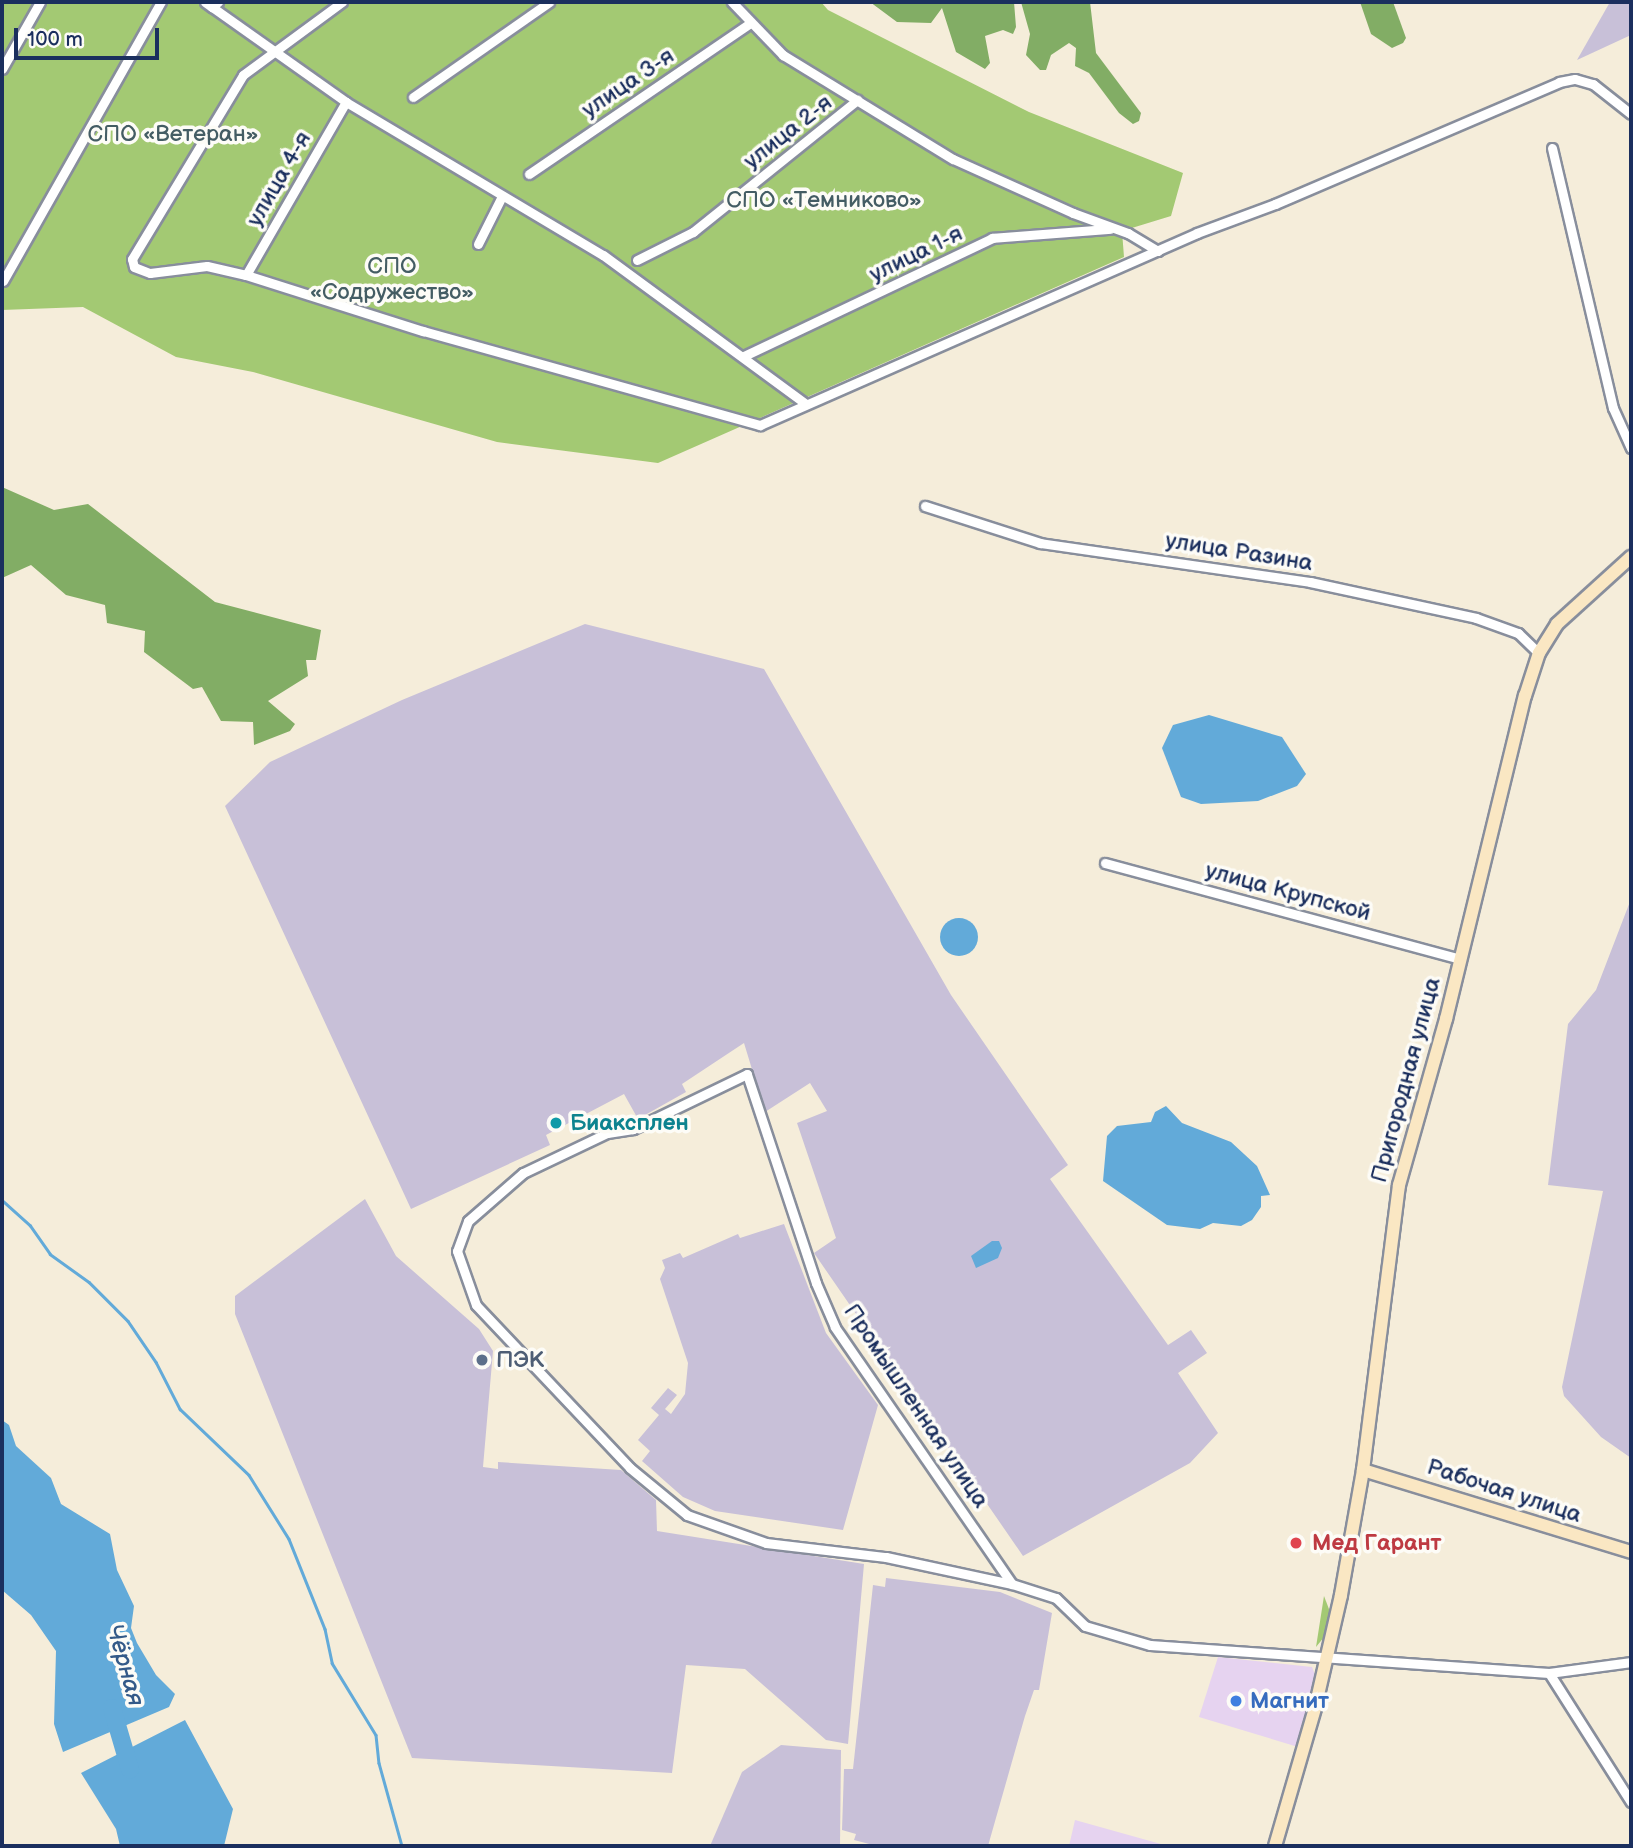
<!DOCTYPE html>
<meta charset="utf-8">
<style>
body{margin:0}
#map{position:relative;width:1633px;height:1848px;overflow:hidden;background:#f5edda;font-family:"Balsamiq Sans",sans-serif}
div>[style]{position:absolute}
.built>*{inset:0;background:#e6d3f0}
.industrial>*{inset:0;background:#c8c0d8}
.green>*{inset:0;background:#a3c973}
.forest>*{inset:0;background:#82ad65}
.water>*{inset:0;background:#62aad9}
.round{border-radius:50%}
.stream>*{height:2.5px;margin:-1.25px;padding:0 1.25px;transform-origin:1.25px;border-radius:1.25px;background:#62aad9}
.river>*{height:18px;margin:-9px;padding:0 9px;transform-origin:9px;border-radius:9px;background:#62aad9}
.roads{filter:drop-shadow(2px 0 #888e9c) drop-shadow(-2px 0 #888e9c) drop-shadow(0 2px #888e9c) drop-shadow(0 -2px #888e9c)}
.street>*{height:9px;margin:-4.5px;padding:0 4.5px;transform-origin:4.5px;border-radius:4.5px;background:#fff}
.secondary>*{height:12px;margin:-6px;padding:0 6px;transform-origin:6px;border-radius:6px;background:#fae7c3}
.dots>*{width:19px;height:19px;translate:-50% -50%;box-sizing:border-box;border:4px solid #fdfcf7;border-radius:50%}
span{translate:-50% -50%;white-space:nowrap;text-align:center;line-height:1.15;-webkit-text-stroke:7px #fdfcf7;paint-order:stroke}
.street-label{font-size:23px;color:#1b2f5e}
.park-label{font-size:23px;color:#445d64}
.culture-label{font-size:23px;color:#0d838f;font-weight:700}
.left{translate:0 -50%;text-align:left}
.service-label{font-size:23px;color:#4e5e75;font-weight:700}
.health-label{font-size:23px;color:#be3a42;font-weight:700}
.shop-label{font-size:23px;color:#366cbe;font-weight:700}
.water-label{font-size:24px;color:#345a89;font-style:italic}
.frame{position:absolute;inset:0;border:4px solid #1b2f5e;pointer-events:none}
.scale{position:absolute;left:14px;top:28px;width:145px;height:32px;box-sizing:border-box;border:4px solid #1b2f5e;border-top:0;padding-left:9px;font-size:21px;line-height:24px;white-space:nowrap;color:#1b2f5e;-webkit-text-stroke:5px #fdfcf7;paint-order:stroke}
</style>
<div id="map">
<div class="built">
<div style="clip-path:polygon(1218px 1657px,1312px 1667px,1317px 1680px,1298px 1747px,1199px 1717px)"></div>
<div style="clip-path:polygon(1075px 1820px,1168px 1846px,1069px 1846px)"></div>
</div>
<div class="industrial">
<div style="clip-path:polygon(1610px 2px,1631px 2px,1631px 35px,1577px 60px)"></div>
<div style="clip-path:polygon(585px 624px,764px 669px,951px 995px,1068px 1165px,1050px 1179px,1168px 1345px,1191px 1330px,1207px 1353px,1178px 1373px,1218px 1433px,1190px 1463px,1023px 1556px,814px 1253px,836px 1238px,797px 1123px,827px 1111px,810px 1083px,765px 1112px,744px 1043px,682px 1084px,686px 1092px,638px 1119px,624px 1094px,546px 1135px,550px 1145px,411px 1209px,225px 806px,270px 762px,402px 700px)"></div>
<div style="clip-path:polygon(1631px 899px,1631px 1458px,1601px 1437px,1564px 1396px,1562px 1387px,1603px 1191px,1548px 1185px,1568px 1024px,1596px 990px)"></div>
<div style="clip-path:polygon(365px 1199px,396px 1256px,479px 1329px,493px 1351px,483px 1467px,498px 1469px,498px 1462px,621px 1470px,656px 1500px,657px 1531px,864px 1564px,848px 1744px,826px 1740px,745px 1669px,686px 1665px,672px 1773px,412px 1758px,235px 1314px,235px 1296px)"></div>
<div style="clip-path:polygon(784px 1224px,826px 1333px,878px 1405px,843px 1530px,715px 1511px,683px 1497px,642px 1461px,650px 1451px,638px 1440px,659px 1415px,651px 1408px,668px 1388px,677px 1395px,665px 1409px,671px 1414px,685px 1394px,688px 1363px,660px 1279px,665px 1268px,662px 1260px,680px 1253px,683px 1258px,738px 1234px,740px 1238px)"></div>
<div style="clip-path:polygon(886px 1578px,1000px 1592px,1052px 1613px,1039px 1690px,1034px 1690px,1025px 1716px,988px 1846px,877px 1846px,854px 1840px,856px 1834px,842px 1830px,844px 1769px,853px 1769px,873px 1585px,885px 1587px)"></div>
<div style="clip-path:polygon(781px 1745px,841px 1750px,840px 1846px,710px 1846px,742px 1772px)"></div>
</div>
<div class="green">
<div style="clip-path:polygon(2px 2px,821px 2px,828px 10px,1029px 112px,1183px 173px,1171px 216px,1122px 231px,1124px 257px,658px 463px,497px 442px,253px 372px,176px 357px,83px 307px,2px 310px)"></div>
<div style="clip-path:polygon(1324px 1596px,1332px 1617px,1329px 1631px,1316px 1647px)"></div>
</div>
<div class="forest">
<div style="clip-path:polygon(870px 2px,1014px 2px,1016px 27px,1013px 34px,1003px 30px,985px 36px,990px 63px,985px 69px,956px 52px,942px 8px,931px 23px,897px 22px)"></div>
<div style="clip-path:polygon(1021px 2px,1090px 2px,1096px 53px,1141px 113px,1139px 121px,1133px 124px,1119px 113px,1089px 73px,1075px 66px,1076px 48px,1069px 43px,1051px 55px,1046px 70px,1040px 70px,1026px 55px,1030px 34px)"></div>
<div style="clip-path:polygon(1360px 2px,1393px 2px,1406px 38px,1403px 43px,1392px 48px,1371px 34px)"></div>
<div style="clip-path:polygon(2px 487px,54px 510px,88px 504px,215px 602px,321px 630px,316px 660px,306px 660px,308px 676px,268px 701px,295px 724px,290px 731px,254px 745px,253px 722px,221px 721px,202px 687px,193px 689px,144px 652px,145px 631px,107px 623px,105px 605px,66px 595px,31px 565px,2px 578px)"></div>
</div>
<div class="water">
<div style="clip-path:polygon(1209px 715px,1282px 737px,1306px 774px,1297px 786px,1258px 801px,1201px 804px,1181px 797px,1162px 748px,1173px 725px)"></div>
<div class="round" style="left:940px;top:918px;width:38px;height:38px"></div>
<div style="clip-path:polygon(1166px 1106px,1182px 1123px,1231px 1142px,1257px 1166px,1270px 1195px,1261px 1196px,1261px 1207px,1252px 1220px,1241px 1226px,1213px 1223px,1200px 1229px,1167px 1225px,1103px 1181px,1107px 1136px,1117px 1126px,1151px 1122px,1155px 1112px)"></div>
<div style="clip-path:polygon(992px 1241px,999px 1241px,1002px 1248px,998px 1258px,976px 1268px,971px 1256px)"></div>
<div style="clip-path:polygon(2px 1420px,9px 1425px,16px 1446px,51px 1478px,61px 1504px,110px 1534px,117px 1570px,134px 1606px,131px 1628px,137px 1643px,156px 1675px,175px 1694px,169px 1707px,63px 1752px,54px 1724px,56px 1651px,31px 1615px,2px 1590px)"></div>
<div style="clip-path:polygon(185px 1720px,233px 1809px,224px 1846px,120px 1846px,116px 1829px,81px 1773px)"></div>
</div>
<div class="stream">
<div style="left:2px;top:1200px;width:38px;rotate:42deg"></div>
<div style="left:30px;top:1225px;width:35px;rotate:55deg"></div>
<div style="left:50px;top:1254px;width:48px;rotate:35.7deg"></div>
<div style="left:89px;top:1282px;width:55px;rotate:45deg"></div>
<div style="left:128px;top:1321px;width:50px;rotate:55.7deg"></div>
<div style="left:156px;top:1362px;width:53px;rotate:62.9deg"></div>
<div style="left:180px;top:1409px;width:95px;rotate:43.7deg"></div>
<div style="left:249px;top:1475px;width:75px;rotate:58deg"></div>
<div style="left:289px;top:1539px;width:97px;rotate:68.2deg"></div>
<div style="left:325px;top:1629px;width:35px;rotate:78deg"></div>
<div style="left:332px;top:1663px;width:84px;rotate:58.6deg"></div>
<div style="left:376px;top:1735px;width:28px;rotate:84deg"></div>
<div style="left:379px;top:1763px;width:86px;rotate:74.5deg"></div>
</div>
<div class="river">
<div style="left:112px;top:1708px;width:64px;rotate:73.6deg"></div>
</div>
<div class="roads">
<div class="street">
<div style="left:205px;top:2px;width:9px;rotate:36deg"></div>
<div style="left:212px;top:7px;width:8px;rotate:-40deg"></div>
<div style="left:342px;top:2px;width:123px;rotate:143.6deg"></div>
<div style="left:243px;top:75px;width:215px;rotate:121.1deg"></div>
<div style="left:132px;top:259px;width:8px;rotate:76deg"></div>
<div style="left:134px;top:267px;width:17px;rotate:21deg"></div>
<div style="left:150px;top:273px;width:57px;rotate:-7deg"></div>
<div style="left:207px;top:266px;width:40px;rotate:13deg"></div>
<div style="left:246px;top:275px;width:186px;rotate:17.6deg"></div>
<div style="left:423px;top:331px;width:350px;rotate:15.6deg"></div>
<div style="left:760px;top:425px;width:477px;rotate:-23.7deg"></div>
<div style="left:1197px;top:233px;width:83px;rotate:-20.4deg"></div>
<div style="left:1275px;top:204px;width:309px;rotate:-23.2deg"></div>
<div style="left:1559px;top:82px;width:16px;rotate:-11deg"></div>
<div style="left:1575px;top:79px;width:19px;rotate:16deg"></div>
<div style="left:1593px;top:84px;width:48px;rotate:38.3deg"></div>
<div style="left:732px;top:2px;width:74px;rotate:46.1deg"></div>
<div style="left:783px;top:55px;width:199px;rotate:31.5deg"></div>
<div style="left:953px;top:159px;width:132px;rotate:24.2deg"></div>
<div style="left:1073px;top:213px;width:59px;rotate:20deg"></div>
<div style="left:1128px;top:233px;width:35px;rotate:31deg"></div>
<div style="left:212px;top:7px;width:164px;rotate:35.3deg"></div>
<div style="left:346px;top:102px;width:299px;rotate:30.8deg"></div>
<div style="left:603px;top:255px;width:252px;rotate:36.3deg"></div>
<div style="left:2px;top:69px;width:77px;rotate:-60.4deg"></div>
<div style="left:413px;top:97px;width:166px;rotate:-34.9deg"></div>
<div style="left:1552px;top:148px;width:267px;rotate:76.8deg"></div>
<div style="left:1613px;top:408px;width:44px;rotate:65.8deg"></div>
<div style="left:529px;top:174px;width:266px;rotate:-34.3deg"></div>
<div style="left:478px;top:244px;width:54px;rotate:-63.4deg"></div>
<div style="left:637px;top:260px;width:63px;rotate:-26.6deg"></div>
<div style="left:693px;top:232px;width:211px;rotate:-38.8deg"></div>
<div style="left:246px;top:275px;width:200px;rotate:-60deg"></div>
<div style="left:3px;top:281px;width:321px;rotate:-60.5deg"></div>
<div style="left:744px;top:356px;width:275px;rotate:-25.4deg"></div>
<div style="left:992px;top:238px;width:118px;rotate:-4.4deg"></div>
<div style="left:925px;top:506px;width:121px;rotate:17.8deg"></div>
<div style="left:1040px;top:543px;width:273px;rotate:8.2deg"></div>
<div style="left:1310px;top:582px;width:170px;rotate:12.2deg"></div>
<div style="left:1476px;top:618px;width:45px;rotate:19.7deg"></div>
<div style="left:1518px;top:633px;width:29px;rotate:44deg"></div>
<div style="left:1105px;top:863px;width:368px;rotate:15.1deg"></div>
<div style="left:1012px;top:1584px;width:312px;rotate:-124.6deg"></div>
<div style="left:835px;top:1327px;width:48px;rotate:-113.4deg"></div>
<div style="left:816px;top:1283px;width:220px;rotate:-108.3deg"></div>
<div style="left:747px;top:1074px;width:127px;rotate:154.2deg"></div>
<div style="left:633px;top:1129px;width:26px;rotate:171deg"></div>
<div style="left:607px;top:1133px;width:93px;rotate:154.5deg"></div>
<div style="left:523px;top:1173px;width:73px;rotate:138.9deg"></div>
<div style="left:468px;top:1221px;width:32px;rotate:110deg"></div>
<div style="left:457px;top:1251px;width:57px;rotate:70.6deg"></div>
<div style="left:476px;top:1305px;width:224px;rotate:46.6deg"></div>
<div style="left:630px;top:1468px;width:74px;rotate:39.5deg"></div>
<div style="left:687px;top:1515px;width:84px;rotate:19.5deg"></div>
<div style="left:766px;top:1543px;width:121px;rotate:6.7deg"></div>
<div style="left:886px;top:1557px;width:129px;rotate:12.1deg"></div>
<div style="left:1012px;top:1584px;width:46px;rotate:17.7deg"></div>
<div style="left:1056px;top:1598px;width:40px;rotate:44deg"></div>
<div style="left:1085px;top:1626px;width:68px;rotate:16.3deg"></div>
<div style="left:1150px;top:1645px;width:400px;rotate:4deg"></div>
<div style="left:1549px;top:1673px;width:153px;rotate:57.6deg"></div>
<div style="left:1549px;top:1673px;width:83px;rotate:-7.6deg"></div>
</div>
<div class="secondary">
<div style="left:1363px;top:1470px;width:280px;rotate:17deg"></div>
<div style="left:1275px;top:1846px;width:144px;rotate:-73.8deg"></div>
<div style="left:1315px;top:1708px;width:116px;rotate:-77deg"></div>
<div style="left:1341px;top:1595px;width:127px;rotate:-80deg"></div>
<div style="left:1363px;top:1470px;width:287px;rotate:-82.8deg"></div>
<div style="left:1399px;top:1185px;width:173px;rotate:-74.2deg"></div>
<div style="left:1446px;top:1019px;width:333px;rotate:-76.3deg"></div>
<div style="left:1525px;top:696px;width:45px;rotate:-72deg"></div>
<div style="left:1539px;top:653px;width:34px;rotate:-58deg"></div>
<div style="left:1557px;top:624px;width:100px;rotate:-42.2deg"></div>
</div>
</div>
<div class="dots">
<div style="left:556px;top:1123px;background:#0f9aa8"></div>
<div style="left:482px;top:1360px;background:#5c6f8a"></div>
<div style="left:1296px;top:1543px;background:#e0444e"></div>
<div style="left:1236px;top:1701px;background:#3f7fe0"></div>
</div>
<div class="street-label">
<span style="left:628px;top:83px;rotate:-34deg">улица 3-я</span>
<span style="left:788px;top:132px;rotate:-38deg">улица 2-я</span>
<span style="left:279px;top:179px;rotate:-60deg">улица 4-я</span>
<span style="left:916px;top:254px;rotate:-26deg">улица 1-я</span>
<span style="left:1239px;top:552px;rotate:9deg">улица Разина</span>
<span style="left:1288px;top:892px;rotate:15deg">улица Крупской</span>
<span style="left:1406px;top:1080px;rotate:-75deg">Пригородная улица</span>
<span style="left:916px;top:1406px;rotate:56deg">Промышленная улица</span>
<span style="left:1504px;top:1491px;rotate:18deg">Рабочая улица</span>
</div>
<div class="park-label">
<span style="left:173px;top:134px">СПО «Ветеран»</span>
<span style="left:824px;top:200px">СПО «Темниково»</span>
<span style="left:392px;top:279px">СПО<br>«Содружество»</span>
</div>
<div class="culture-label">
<span class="left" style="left:570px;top:1123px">Биаксплен</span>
</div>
<div class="service-label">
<span class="left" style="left:496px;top:1360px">ПЭК</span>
</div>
<div class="health-label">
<span class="left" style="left:1312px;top:1543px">Мед Гарант</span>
</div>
<div class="shop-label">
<span class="left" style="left:1250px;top:1701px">Магнит</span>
</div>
<div class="water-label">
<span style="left:125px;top:1665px;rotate:74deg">Чёрная</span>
</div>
<div class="frame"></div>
<div class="scale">100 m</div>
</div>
